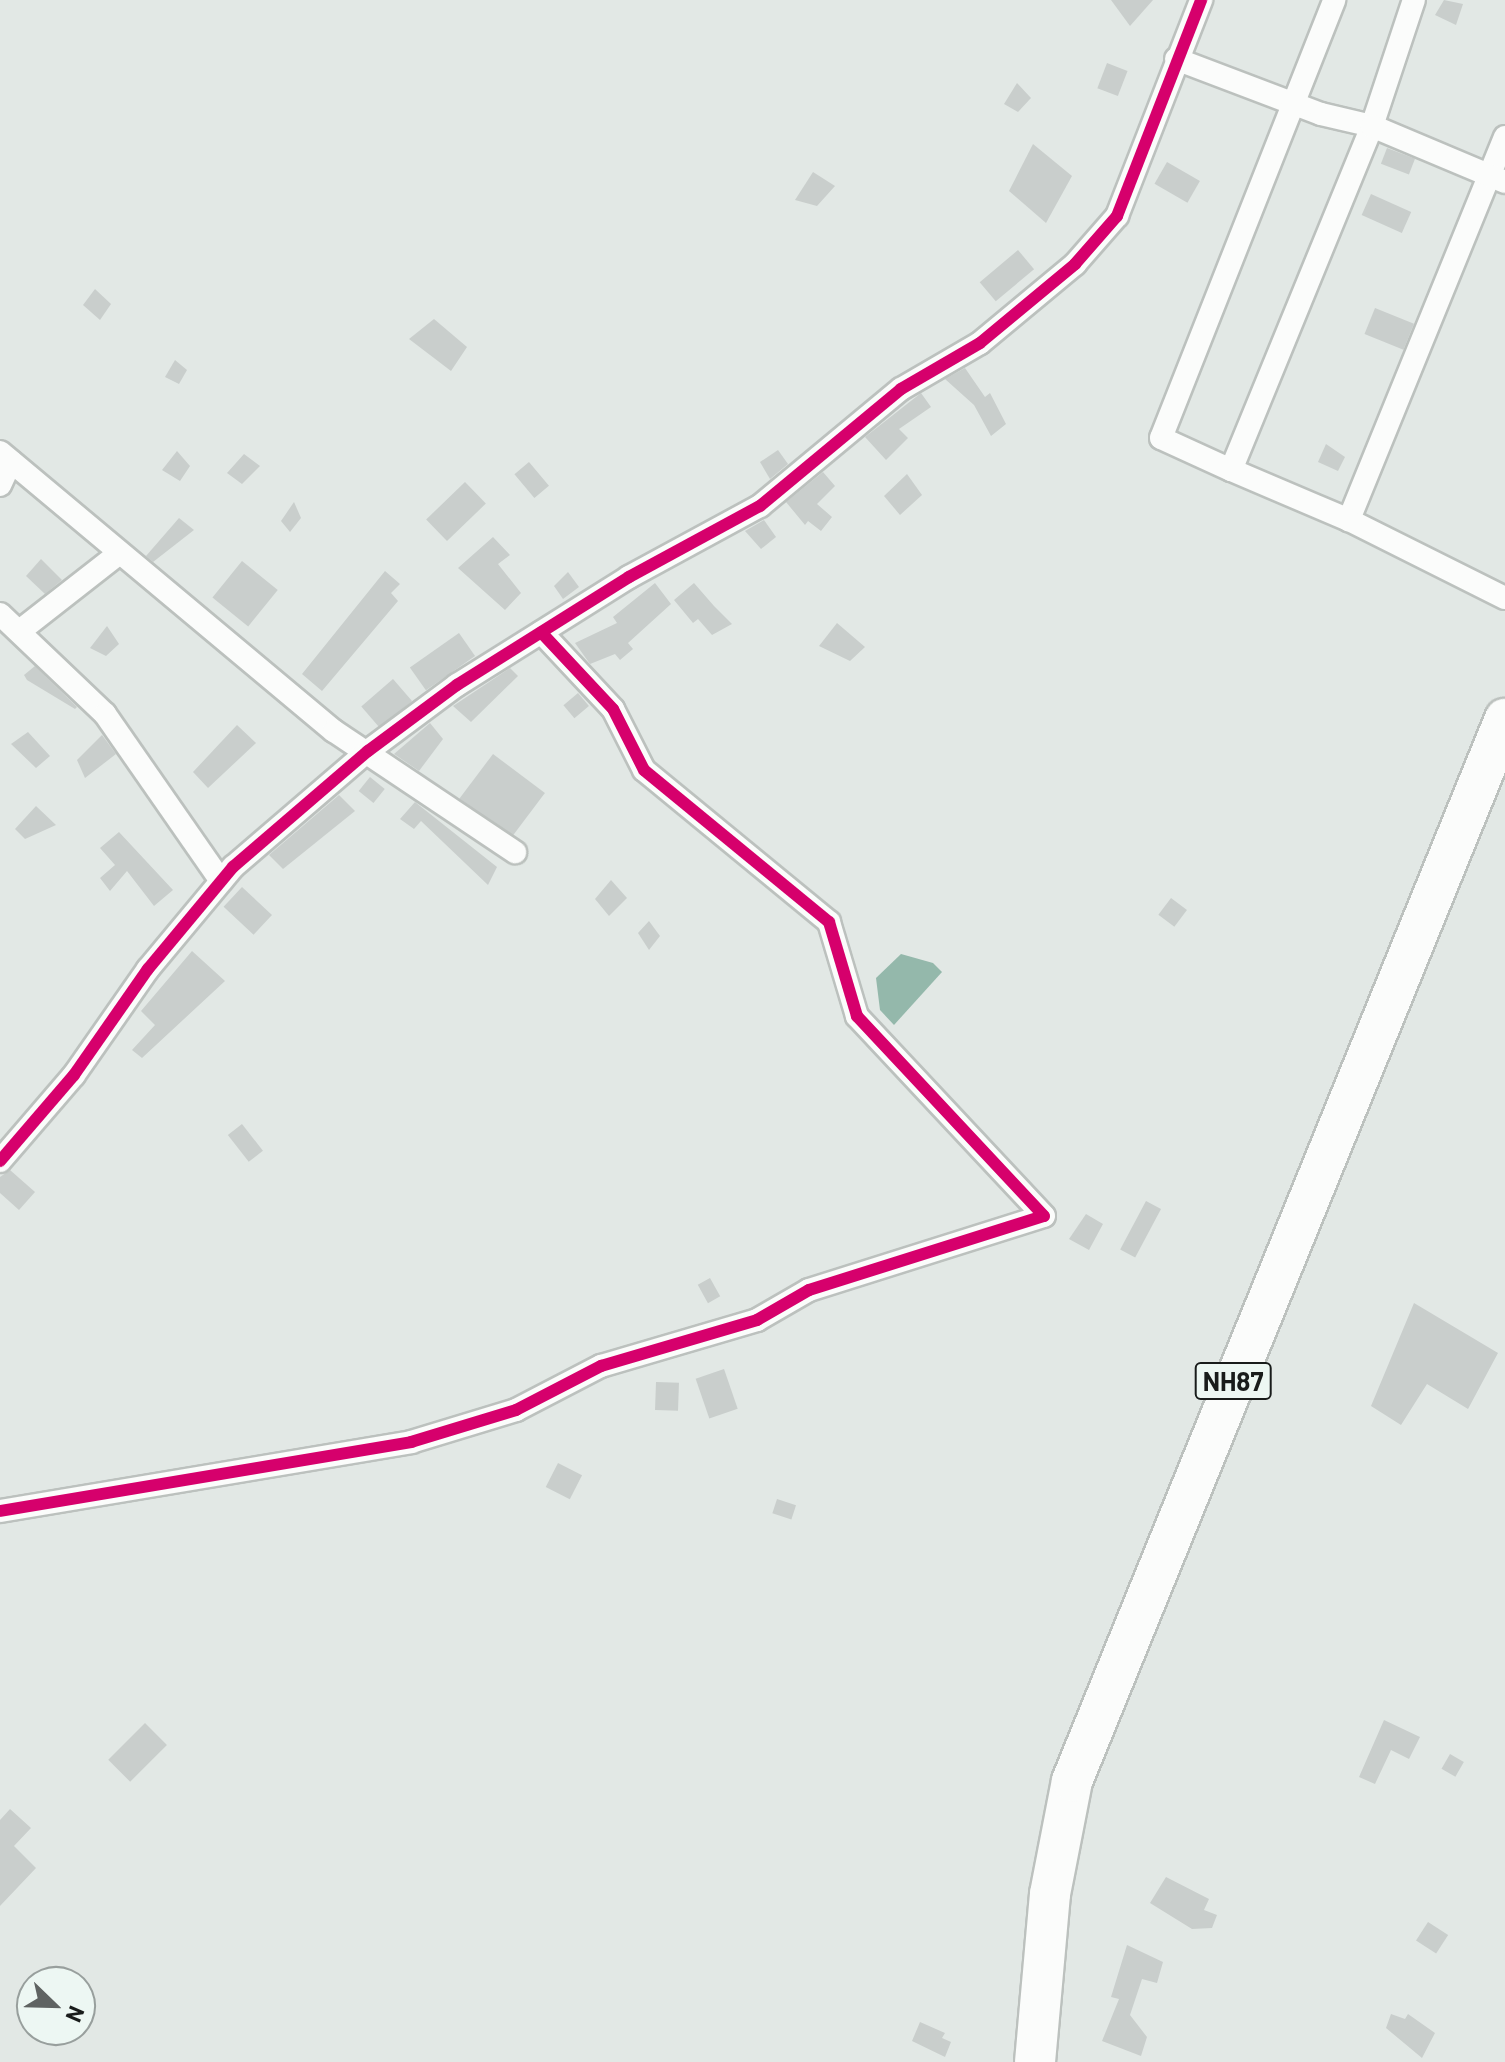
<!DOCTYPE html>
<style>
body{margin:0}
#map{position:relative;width:1505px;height:2062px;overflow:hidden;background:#e2e8e5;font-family:Barlow,sans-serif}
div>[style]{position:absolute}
.water>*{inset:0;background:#94b8ab}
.building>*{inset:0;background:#c9cecc;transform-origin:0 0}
.roads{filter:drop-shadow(2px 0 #bcc1be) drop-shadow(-2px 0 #bcc1be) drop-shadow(0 2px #bcc1be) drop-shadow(0 -2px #bcc1be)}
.street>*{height:22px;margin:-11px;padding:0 11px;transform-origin:11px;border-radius:11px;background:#fbfcfb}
.highway>*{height:40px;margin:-20px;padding:0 20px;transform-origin:20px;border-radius:20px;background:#fbfcfb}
.cycleway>*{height:12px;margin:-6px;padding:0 6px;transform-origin:6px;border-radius:6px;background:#d6006c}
span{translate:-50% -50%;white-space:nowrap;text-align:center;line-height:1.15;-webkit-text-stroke:7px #edf7f3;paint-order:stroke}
.shield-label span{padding:2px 6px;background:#edf7f3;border:2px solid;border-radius:6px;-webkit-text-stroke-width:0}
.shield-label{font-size:26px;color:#191c1b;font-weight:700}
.north{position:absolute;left:16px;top:1966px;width:80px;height:80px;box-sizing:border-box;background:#edf7f3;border:2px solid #989f9d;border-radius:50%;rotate:113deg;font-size:22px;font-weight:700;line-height:32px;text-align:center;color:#191c1b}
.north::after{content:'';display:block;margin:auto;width:28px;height:36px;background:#5f6362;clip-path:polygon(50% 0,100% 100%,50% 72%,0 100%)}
</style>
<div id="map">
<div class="water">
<div style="clip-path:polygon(901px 954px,933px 963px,942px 972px,894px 1025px,880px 1010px,876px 978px)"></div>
</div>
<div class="building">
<div style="clip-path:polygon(1111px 0,1153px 0,1130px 26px)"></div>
<div style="clip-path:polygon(1444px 0,1463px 4px,1456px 25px,1435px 15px)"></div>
<div style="left:1107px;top:63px;width:22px;height:27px;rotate:21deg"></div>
<div style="clip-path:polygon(1017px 83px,1031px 98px,1018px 112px,1004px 104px)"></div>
<div style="clip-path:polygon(1033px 144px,1072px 176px,1046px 223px,1009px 191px)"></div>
<div style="left:1387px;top:148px;width:30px;height:17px;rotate:21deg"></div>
<div style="left:1167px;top:162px;width:38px;height:25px;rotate:30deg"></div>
<div style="clip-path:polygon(813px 172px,835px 186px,817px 206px,795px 200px)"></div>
<div style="left:1371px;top:194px;width:44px;height:23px;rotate:24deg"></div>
<div style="left:1018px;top:250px;width:25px;height:50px;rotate:50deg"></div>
<div style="clip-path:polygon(95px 289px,111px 304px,100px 320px,83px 305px)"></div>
<div style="left:1375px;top:308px;width:42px;height:28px;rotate:22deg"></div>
<div style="clip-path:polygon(434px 319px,467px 347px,451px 371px,409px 339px)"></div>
<div style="clip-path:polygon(175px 360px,187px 370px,179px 384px,165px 377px)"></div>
<div style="clip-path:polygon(965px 368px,985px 397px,990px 393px,1006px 424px,991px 436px,974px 405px,945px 379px)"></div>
<div style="clip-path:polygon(921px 393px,931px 407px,899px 429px,908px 438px,886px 460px,865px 437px)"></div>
<div style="clip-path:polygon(1326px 444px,1345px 457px,1338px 471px,1318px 462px)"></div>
<div style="clip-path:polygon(778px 450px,788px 464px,770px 479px,760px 462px)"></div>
<div style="clip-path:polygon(177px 451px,190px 466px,180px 481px,162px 470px)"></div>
<div style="clip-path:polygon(244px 454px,260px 466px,242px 484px,227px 473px)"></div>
<div style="left:529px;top:462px;width:31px;height:19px;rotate:50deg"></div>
<div style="clip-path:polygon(823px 472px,835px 486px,817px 504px,832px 517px,821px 531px,808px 521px,805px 525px,786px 502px)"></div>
<div style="clip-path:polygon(907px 474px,922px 495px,900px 515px,884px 496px)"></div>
<div style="left:465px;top:482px;width:30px;height:54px;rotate:46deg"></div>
<div style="clip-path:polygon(294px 502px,301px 518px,290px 532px,281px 521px)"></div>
<div style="clip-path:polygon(179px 518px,194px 530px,153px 562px,146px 556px)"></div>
<div style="clip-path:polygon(764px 520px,776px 537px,761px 549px,745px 531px)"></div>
<div style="clip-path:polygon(493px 537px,510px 555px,498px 564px,521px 593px,505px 610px,458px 568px)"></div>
<div style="clip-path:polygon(41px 559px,62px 580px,45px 594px,26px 576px)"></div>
<div style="left:242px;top:561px;width:46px;height:47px;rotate:39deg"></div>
<div style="clip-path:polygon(385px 571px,400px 584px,391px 593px,398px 601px,322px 691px,302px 674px)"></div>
<div style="clip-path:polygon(568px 572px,579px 587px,563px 599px,554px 586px)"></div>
<div style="clip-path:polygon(655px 583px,671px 604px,628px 643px,633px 649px,620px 660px,615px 654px,590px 664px,575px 643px,617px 623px,613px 617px)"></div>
<div style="clip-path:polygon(694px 583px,714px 606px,732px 624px,712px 635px,698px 619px,693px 623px,674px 600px)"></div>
<div style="clip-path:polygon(837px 623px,865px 647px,850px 661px,819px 646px)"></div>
<div style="clip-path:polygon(107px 626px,119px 644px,106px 656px,90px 648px)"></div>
<div style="left:459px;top:633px;width:28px;height:60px;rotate:55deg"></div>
<div style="clip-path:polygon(35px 666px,77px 707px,75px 709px,27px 680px,24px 675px)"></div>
<div style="clip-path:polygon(510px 668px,518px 676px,471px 722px,453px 706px)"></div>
<div style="left:393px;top:679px;width:29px;height:42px;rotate:49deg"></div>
<div style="left:578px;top:693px;width:17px;height:19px;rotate:50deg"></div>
<div style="clip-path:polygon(430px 723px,443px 739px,419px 771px,394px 754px)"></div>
<div style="clip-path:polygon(237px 725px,256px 743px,208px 788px,193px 772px)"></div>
<div style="clip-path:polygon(28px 732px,50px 756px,36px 768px,11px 744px)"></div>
<div style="clip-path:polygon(102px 735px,116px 754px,85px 778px,77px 760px)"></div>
<div style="left:493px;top:754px;width:65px;height:56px;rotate:37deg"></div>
<div style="left:370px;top:777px;width:19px;height:18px;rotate:39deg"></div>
<div style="clip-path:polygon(339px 795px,355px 811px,283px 869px,269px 855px)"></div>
<div style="clip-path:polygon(415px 802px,497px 867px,488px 885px,421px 821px,414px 829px,400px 819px)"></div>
<div style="clip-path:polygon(36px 806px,56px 825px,25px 839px,15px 829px)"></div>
<div style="clip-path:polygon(119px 832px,173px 890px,154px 906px,127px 871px,110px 891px,100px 878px,115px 865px,100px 848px)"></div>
<div style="clip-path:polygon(611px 880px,627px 898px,609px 916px,595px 899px)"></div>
<div style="left:242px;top:887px;width:41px;height:27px;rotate:43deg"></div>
<div style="left:1171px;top:898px;width:20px;height:21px;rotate:37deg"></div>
<div style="clip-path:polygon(649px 921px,660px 936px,649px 950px,638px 933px)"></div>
<div style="clip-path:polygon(192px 951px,225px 981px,142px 1058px,132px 1050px,155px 1025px,141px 1011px)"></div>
<div style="left:242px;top:1124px;width:34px;height:18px;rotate:52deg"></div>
<div style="clip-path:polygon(10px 1170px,35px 1192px,19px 1210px,0 1193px,0 1177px)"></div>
<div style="left:1146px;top:1201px;width:17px;height:55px;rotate:28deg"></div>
<div style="clip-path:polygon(1086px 1214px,1103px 1224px,1089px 1250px,1069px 1239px)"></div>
<div style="left:710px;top:1278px;width:21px;height:14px;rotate:61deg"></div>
<div style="clip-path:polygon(1414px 1303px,1498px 1353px,1468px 1409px,1427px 1384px,1401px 1425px,1371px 1406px)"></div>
<div style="left:724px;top:1369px;width:42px;height:30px;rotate:71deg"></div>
<div style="left:656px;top:1382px;width:23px;height:28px;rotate:2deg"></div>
<div style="left:558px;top:1463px;width:27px;height:27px;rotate:27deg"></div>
<div style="left:777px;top:1499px;width:20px;height:15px;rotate:18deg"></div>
<div style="clip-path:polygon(1384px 1720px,1420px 1737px,1409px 1759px,1391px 1750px,1375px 1784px,1359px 1777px)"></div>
<div style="left:145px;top:1723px;width:31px;height:52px;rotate:45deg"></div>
<div style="left:1450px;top:1754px;width:16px;height:17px;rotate:30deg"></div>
<div style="clip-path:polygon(10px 1809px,31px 1828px,14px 1846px,36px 1868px,0 1906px,0 1820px)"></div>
<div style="clip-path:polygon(1166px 1877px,1209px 1899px,1204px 1910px,1217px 1915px,1212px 1928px,1192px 1929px,1150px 1903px)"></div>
<div style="left:1428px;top:1922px;width:24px;height:22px;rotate:33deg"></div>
<div style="clip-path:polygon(1127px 1945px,1163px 1962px,1157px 1983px,1142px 1979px,1130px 2015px,1147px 2037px,1141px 2056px,1102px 2041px,1119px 1999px,1111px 1997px)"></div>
<div style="clip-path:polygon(1391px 2014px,1405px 2019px,1408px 2014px,1435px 2033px,1422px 2058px,1386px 2028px)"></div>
<div style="clip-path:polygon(920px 2022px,945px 2033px,942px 2038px,951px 2042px,945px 2057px,912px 2041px)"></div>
</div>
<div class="roads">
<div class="street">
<div style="left:1176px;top:59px;width:155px;rotate:20.8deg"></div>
<div style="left:1321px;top:114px;width:52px;rotate:13.2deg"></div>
<div style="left:1372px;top:126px;width:133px;rotate:-71.6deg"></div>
<div style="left:1505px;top:137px;width:414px;rotate:112.2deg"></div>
<div style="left:1349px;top:520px;width:174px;rotate:26.6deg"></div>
<div style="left:0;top:452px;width:435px;rotate:39.9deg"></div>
<div style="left:334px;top:731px;width:218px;rotate:33.8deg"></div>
<div style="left:1231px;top:470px;width:77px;rotate:-155.4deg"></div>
<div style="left:1161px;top:438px;width:471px;rotate:-68.4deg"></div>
<div style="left:0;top:485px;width:26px;rotate:-65deg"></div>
<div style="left:1349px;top:520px;width:128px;rotate:-157deg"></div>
<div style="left:1231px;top:470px;width:372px;rotate:-67.7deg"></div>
<div style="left:1372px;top:126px;width:144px;rotate:22.8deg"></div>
<div style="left:0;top:614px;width:145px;rotate:43.6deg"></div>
<div style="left:105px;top:714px;width:203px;rotate:55.2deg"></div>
<div style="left:21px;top:630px;width:122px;rotate:-38deg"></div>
<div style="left:0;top:1161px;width:113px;rotate:-49.3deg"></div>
<div style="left:74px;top:1075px;width:129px;rotate:-55.1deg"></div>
<div style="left:148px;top:969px;width:133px;rotate:-50.2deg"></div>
<div style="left:233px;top:867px;width:178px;rotate:-40.7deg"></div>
<div style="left:368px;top:751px;width:111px;rotate:-36.6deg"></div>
<div style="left:457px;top:685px;width:203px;rotate:-32.1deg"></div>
<div style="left:629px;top:577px;width:149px;rotate:-28.5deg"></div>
<div style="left:760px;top:506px;width:183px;rotate:-39.7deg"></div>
<div style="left:901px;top:389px;width:91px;rotate:-30.2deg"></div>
<div style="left:980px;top:343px;width:124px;rotate:-39.7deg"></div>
<div style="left:1075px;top:264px;width:64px;rotate:-48.8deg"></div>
<div style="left:1117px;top:216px;width:232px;rotate:-68.7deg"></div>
<div style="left:0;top:1511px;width:417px;rotate:-9.5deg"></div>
<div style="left:411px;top:1442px;width:110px;rotate:-16.9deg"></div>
<div style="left:516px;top:1410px;width:96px;rotate:-27.4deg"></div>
<div style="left:601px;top:1366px;width:163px;rotate:-16.4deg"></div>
<div style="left:757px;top:1320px;width:60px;rotate:-30deg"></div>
<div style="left:809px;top:1290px;width:246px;rotate:-17.5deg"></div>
<div style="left:1044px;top:1216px;width:274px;rotate:-133.1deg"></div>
<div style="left:857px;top:1016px;width:98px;rotate:-106.6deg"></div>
<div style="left:829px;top:922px;width:239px;rotate:-140.6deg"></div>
<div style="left:644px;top:770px;width:68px;rotate:-116.9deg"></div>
<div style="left:613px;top:709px;width:105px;rotate:-133.1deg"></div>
</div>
<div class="highway">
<div style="left:1035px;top:2062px;width:169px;rotate:-84.9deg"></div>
<div style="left:1050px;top:1894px;width:115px;rotate:-79deg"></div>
<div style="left:1072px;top:1781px;width:1147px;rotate:-67.82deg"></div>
</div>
</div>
<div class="cycleway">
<div style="left:0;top:1161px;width:113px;rotate:-49.3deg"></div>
<div style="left:74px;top:1075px;width:129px;rotate:-55.1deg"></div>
<div style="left:148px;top:969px;width:133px;rotate:-50.2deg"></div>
<div style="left:233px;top:867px;width:178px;rotate:-40.7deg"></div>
<div style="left:368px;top:751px;width:111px;rotate:-36.6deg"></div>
<div style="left:457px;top:685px;width:203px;rotate:-32.1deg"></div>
<div style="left:629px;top:577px;width:149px;rotate:-28.5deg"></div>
<div style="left:760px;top:506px;width:183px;rotate:-39.7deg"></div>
<div style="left:901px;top:389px;width:91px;rotate:-30.2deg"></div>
<div style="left:980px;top:343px;width:124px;rotate:-39.7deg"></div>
<div style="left:1075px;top:264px;width:64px;rotate:-48.8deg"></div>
<div style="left:1117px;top:216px;width:232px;rotate:-68.7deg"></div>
<div style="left:0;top:1511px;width:417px;rotate:-9.5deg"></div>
<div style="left:411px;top:1442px;width:110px;rotate:-16.9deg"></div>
<div style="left:516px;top:1410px;width:96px;rotate:-27.4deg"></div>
<div style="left:601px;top:1366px;width:163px;rotate:-16.4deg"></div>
<div style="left:757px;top:1320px;width:60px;rotate:-30deg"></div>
<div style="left:809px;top:1290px;width:246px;rotate:-17.5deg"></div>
<div style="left:1044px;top:1216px;width:274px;rotate:-133.1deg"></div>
<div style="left:857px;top:1016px;width:98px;rotate:-106.6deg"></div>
<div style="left:829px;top:922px;width:239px;rotate:-140.6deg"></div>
<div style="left:644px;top:770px;width:68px;rotate:-116.9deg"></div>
<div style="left:613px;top:709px;width:105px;rotate:-133.1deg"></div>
</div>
<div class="shield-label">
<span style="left:1233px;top:1381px">NH87</span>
</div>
<div class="north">N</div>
</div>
